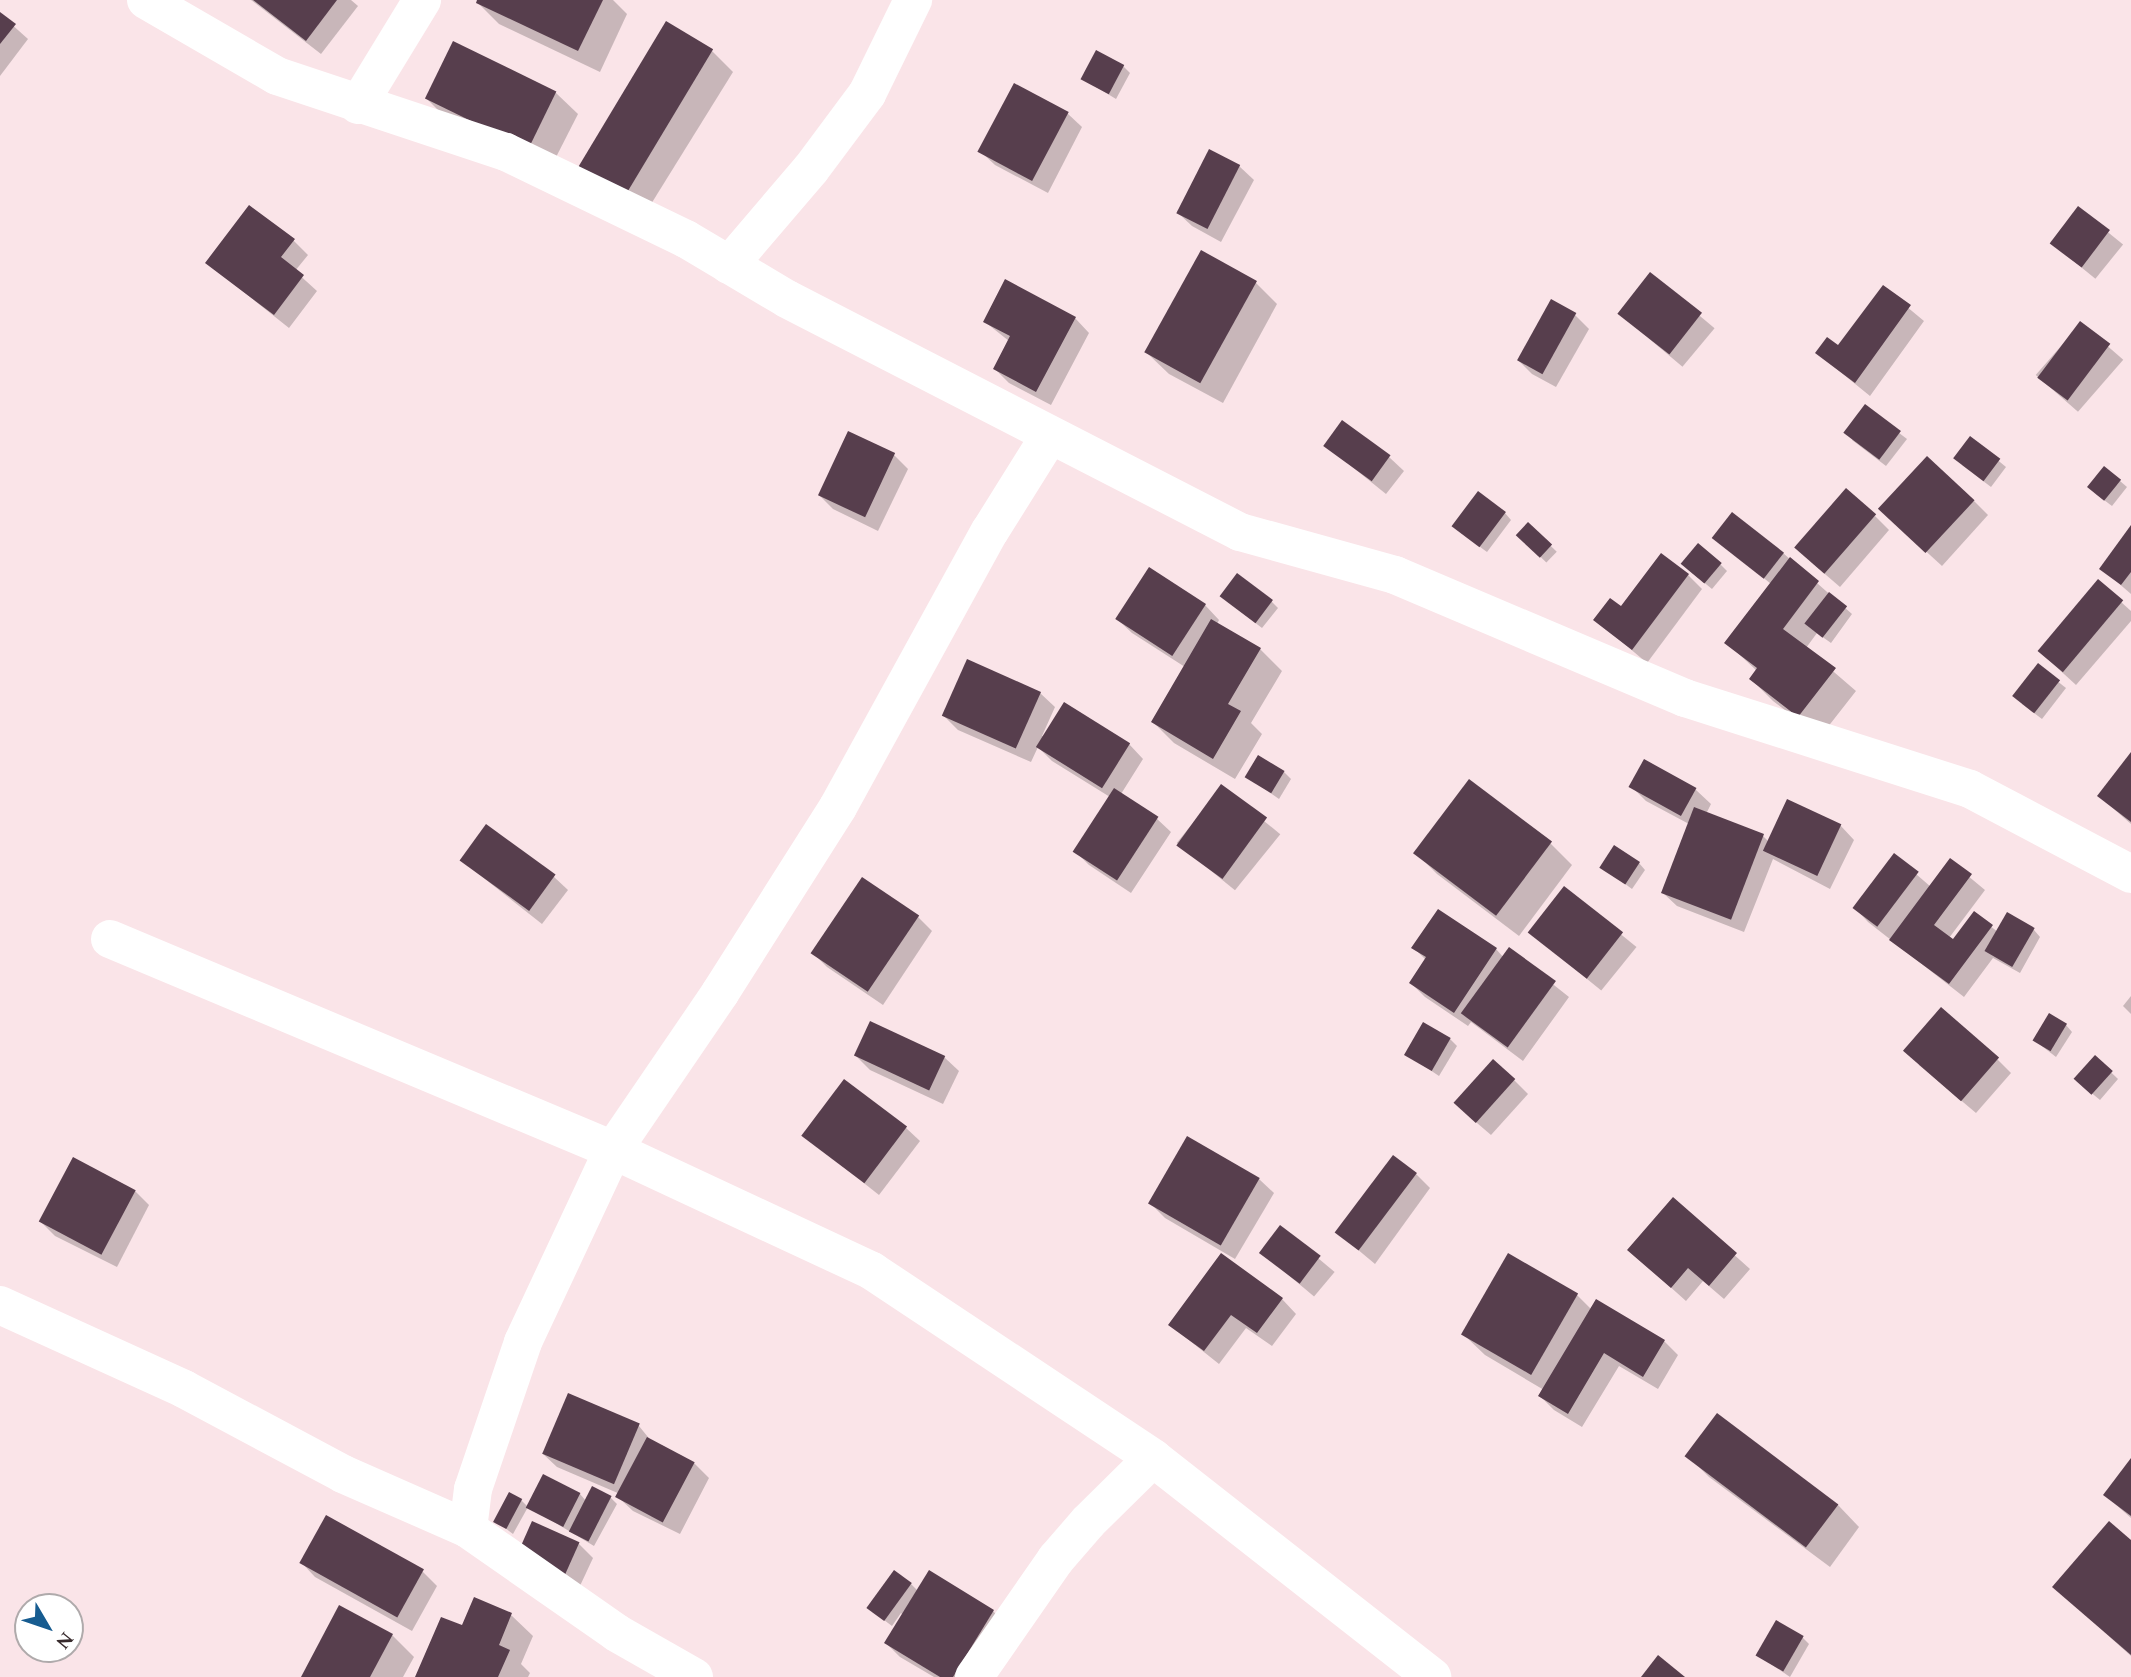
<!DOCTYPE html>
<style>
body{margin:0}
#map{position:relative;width:2131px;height:1677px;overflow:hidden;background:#fae4e8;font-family:Spectral,serif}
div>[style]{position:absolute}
.shadow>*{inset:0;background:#0003;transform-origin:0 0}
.building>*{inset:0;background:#573e4d;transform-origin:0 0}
.minor>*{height:38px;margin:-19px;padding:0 19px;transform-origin:19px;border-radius:19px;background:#fff}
span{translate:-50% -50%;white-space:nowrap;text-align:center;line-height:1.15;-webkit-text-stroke:7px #fff;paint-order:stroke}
.north{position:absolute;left:14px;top:1593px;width:70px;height:70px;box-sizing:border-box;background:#fff;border:2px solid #afaaab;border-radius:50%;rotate:129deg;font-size:19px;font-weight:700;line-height:28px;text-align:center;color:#382b2d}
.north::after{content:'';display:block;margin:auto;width:24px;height:32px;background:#175c90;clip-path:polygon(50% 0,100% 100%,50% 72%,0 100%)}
</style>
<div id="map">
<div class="shadow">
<div style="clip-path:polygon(251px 0,351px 0,358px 6px,321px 54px)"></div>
<div style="clip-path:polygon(479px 0,613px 0,627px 14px,600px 72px,499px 24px,478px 3px)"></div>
<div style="clip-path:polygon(0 14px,28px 39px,0 76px)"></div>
<div style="clip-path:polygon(712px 51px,733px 72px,643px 217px,598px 189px)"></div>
<div style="clip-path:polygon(1123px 66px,1130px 73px,1116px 99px,1083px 79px)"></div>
<div style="clip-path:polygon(556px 93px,578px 114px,550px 169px,448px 120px,427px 99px)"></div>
<div style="clip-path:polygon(1067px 113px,1082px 127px,1048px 193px,995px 165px,980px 151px)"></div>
<div style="clip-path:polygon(1210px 151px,1239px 166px,1254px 180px,1221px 242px,1192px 226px,1177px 212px)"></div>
<div style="left:2078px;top:208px;width:58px;height:44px;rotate:39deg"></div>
<div style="clip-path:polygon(293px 240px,308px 255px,295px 271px,317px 291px,289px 328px,207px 263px)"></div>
<div style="left:1651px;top:275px;width:83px;height:50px;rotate:40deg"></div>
<div style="clip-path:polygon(1255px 282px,1277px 304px,1223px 403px,1169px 374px,1147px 353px)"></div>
<div style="clip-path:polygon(1883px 287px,1924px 321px,1870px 396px,1817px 353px,1839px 347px)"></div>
<div style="clip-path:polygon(1575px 315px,1589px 329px,1556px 387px,1532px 374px,1518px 360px)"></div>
<div style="clip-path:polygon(1075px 318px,1089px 333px,1051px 405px,1009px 383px,995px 369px,1009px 341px,985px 322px)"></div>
<div style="left:2081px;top:323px;width:56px;height:69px;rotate:41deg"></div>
<div style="clip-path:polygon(1865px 407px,1907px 439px,1886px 466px,1852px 440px)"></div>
<div style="clip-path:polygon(1971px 438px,2006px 467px,1991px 487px,1962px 465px)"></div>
<div style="clip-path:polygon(1325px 445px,1389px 457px,1404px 471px,1386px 494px)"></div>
<div style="clip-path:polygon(894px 455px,908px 469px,878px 531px,833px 509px,819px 495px)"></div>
<div style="clip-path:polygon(2120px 481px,2127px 487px,2112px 506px,2096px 494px)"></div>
<div style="clip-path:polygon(1974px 501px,1988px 515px,1942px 566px,1895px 523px)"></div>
<div style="clip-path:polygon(1505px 513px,1511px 520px,1487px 552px,1461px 533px)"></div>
<div style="clip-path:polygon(1875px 516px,1889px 530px,1840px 587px,1811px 562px)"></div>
<div style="left:1528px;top:524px;width:40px;height:15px;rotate:44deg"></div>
<div style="clip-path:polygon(2131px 528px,2131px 594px,2101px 568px)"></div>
<div style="clip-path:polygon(1715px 538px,1783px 553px,1852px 614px,1831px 643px,1817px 633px,1806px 648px,1856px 691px,1820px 737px,1773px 701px,1751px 679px,1757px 671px,1726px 642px,1771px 584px)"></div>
<div style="clip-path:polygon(1720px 564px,1727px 571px,1712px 589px,1690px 571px)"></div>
<div style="clip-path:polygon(1149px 570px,1205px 605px,1219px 620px,1217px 624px,1260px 649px,1282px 671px,1251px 723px,1262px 734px,1235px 779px,1174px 743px,1153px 722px,1185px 667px,1132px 633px,1117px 619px)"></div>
<div style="clip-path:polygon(1688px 575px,1702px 589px,1647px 663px,1596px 620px)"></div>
<div style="clip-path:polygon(1271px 601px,1278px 608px,1262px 628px,1228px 602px)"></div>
<div style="clip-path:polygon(2121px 602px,2131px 611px,2131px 621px,2076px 685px,2039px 651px)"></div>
<div style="clip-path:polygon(2038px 666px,2066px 688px,2042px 719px,2022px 704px)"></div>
<div style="clip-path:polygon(1040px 693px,1055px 707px,1042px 736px,1129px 744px,1143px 759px,1121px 794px,1156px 818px,1171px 832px,1131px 893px,1089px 865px,1075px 851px,1110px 797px,1052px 761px,1038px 747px,1031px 762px,958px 730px,944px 716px)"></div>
<div style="clip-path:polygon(2131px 755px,2131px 824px,2099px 796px)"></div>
<div style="clip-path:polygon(1645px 762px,1696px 790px,1711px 804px,1706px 814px,1763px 836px,1769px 842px,1840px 825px,1854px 840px,1830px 889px,1773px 859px,1744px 932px,1677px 906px,1662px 892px,1689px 824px,1646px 801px,1631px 786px)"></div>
<div style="clip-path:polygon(1284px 772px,1291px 779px,1279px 799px,1247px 777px)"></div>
<div style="clip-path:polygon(1469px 782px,1551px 844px,1572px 865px,1519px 936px,1437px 874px,1415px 852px)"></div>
<div style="left:1222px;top:787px;width:75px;height:72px;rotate:39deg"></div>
<div style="clip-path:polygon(1894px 855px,1931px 887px,1950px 861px,1985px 890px,1949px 938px,1954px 941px,1974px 914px,1998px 932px,2034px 930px,2040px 937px,2020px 973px,1993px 958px,1964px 997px,1868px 922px,1854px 907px)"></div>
<div style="clip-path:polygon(461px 860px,553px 876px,568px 890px,542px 924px)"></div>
<div style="clip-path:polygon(1639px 863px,1645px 870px,1632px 889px,1602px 867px)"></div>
<div style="clip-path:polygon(863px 880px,918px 917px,932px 931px,883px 1005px,827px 967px,813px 953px)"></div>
<div style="left:1565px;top:889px;width:92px;height:56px;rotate:39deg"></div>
<div style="clip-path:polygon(1414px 948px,1496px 949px,1504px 958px,1510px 950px,1569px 997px,1523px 1061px,1471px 1022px,1468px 1026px,1425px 997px,1411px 983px,1426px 960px)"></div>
<div style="clip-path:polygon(2131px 996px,2131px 1014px,2123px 1006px)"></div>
<div style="clip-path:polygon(2066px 1025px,2072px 1032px,2056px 1057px,2034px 1040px)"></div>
<div style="clip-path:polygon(1450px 1039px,1457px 1046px,1439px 1076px,1406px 1054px)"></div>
<div style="clip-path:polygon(856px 1056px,944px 1057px,959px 1071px,943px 1104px,870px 1070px)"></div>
<div style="clip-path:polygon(2095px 1057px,2118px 1079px,2100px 1100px,2083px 1086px)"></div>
<div style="clip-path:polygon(1997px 1059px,2011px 1073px,1976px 1113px,1919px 1065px)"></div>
<div style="clip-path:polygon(1514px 1080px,1528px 1094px,1491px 1135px,1470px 1117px)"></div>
<div style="clip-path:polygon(905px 1127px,920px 1141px,879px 1195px,803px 1135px)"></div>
<div style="clip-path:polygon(1188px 1139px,1259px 1179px,1274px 1193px,1235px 1259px,1165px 1218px,1151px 1204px)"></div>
<div style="clip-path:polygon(1416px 1174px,1430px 1188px,1375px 1264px,1338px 1233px)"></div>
<div style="clip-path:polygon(135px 1191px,149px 1205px,117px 1267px,55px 1236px,41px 1222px)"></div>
<div style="clip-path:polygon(1673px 1200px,1750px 1269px,1724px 1299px,1703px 1281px,1686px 1301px,1629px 1250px)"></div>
<div style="left:1281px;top:1227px;width:70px;height:32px;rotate:40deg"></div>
<div style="clip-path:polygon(1577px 1295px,1591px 1309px,1664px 1341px,1678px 1355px,1658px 1389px,1619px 1366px,1582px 1427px,1554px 1410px,1540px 1396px,1544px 1390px,1485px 1355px,1463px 1334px)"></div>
<div style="clip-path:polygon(1282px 1299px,1296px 1314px,1272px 1346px,1246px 1328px,1219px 1364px,1170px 1325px)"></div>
<div style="clip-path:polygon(639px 1426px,652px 1442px,694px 1463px,709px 1478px,680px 1534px,633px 1511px,618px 1497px,620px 1494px,557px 1467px,542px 1453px)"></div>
<div style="clip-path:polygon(1687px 1455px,1838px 1505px,1859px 1527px,1830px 1567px,1709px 1477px)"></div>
<div style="clip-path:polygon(2131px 1461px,2131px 1518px,2105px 1495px)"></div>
<div style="clip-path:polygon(580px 1494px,586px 1501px,610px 1497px,617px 1504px,594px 1546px,529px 1507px)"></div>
<div style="clip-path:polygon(521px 1500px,528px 1507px,513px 1534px,496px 1521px)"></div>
<div style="clip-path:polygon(2131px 1542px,2131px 1656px,2054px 1587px)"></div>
<div style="clip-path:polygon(579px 1544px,593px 1558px,579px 1588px,534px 1568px)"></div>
<div style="clip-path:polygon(301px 1562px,423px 1572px,437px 1586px,412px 1631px,315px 1577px)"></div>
<div style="clip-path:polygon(929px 1572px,993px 1611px,1007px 1626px,976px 1677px,934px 1677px,900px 1657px,886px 1643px,903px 1615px,901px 1613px,892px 1626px,876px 1614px,911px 1584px,918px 1591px)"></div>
<div style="clip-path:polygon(475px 1600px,511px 1615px,533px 1636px,521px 1664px,530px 1673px,528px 1677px,417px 1677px,463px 1628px)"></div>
<div style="clip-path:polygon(392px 1635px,414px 1657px,403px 1677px,303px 1677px)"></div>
<div style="clip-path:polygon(1802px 1637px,1809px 1644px,1790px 1677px,1758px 1655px)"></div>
</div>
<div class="building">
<div style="clip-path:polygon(253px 0,337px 0,306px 41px)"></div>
<div style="clip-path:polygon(477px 0,603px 0,578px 51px,476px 3px)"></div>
<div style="clip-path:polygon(0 12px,16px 24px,0 44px)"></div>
<div style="left:666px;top:21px;width:55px;height:173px;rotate:31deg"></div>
<div style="left:453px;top:41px;width:115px;height:64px;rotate:26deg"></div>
<div style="left:1096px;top:50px;width:32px;height:33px;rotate:28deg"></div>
<div style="left:1014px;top:83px;width:62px;height:78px;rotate:28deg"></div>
<div style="left:1209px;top:149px;width:35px;height:72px;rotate:27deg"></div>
<div style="clip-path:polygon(249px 205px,295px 239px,281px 257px,304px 275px,274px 315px,205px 263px)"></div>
<div style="left:2078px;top:206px;width:40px;height:47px;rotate:37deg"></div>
<div style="left:1201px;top:250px;width:64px;height:117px;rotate:29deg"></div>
<div style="left:1650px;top:272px;width:66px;height:53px;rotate:38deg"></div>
<div style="clip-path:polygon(1005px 279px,1076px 317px,1036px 392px,993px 369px,1010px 336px,983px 322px)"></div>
<div style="clip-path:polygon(1883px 285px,1911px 305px,1855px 383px,1815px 353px,1827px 337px,1838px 345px)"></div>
<div style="left:1551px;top:299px;width:29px;height:70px;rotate:29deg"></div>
<div style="left:2080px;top:321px;width:38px;height:71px;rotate:37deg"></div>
<div style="left:1865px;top:404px;width:45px;height:36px;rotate:37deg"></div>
<div style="left:1342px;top:420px;width:60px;height:32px;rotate:36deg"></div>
<div style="left:848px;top:431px;width:52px;height:71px;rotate:25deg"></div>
<div style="left:1970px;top:436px;width:38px;height:28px;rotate:37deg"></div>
<div style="left:1927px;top:456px;width:65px;height:72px;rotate:43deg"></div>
<div style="left:2104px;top:466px;width:22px;height:27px;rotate:39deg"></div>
<div style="left:1846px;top:488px;width:40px;height:79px;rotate:41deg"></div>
<div style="left:1478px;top:491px;width:35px;height:44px;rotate:37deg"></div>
<div style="left:1732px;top:512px;width:66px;height:33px;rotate:38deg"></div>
<div style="left:1528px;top:522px;width:33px;height:18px;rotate:43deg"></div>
<div style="clip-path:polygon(2131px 525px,2131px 572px,2121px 585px,2099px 569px)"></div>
<div style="left:1698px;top:543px;width:31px;height:27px;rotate:40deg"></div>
<div style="clip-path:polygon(1661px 553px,1689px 574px,1632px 650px,1593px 620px,1610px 598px,1621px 606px)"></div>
<div style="clip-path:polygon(1790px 557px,1819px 581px,1783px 629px,1836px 668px,1798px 717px,1749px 679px,1757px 668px,1724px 643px)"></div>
<div style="left:1149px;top:567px;width:68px;height:62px;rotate:33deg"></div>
<div style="left:1237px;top:573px;width:45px;height:29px;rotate:37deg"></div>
<div style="left:2098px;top:579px;width:33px;height:94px;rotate:40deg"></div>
<div style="left:1829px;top:592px;width:23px;height:40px;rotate:38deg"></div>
<div style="clip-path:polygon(1211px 619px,1261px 648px,1228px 704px,1241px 711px,1213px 759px,1151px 722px)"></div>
<div style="left:967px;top:659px;width:81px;height:62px;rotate:24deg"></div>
<div style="left:2038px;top:663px;width:28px;height:42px;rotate:38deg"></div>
<div style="left:1064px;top:702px;width:78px;height:53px;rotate:32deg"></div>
<div style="clip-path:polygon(2131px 752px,2131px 822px,2097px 796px)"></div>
<div style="left:1258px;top:755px;width:31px;height:26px;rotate:31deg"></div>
<div style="left:1644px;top:759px;width:60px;height:32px;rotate:29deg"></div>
<div style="left:1469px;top:779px;width:104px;height:93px;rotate:37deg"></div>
<div style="left:1221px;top:784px;width:57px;height:76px;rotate:36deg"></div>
<div style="left:1114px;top:788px;width:53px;height:76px;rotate:33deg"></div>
<div style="left:1787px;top:799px;width:60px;height:57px;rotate:25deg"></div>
<div style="left:1694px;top:807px;width:75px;height:92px;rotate:21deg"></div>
<div style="left:486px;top:824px;width:86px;height:45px;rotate:36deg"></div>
<div style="left:1614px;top:845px;width:31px;height:27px;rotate:33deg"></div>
<div style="left:1894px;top:853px;width:31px;height:69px;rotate:37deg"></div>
<div style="clip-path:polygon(1950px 858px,1972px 874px,1934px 925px,1953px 939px,1974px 911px,1993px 925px,1949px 984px,1889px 940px)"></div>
<div style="left:862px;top:877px;width:69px;height:92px;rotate:34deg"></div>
<div style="left:1564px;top:886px;width:75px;height:59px;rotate:38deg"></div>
<div style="clip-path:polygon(1438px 909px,1497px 948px,1454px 1013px,1409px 983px,1426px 957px,1411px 948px)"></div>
<div style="left:2007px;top:912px;width:32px;height:45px;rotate:30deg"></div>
<div style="left:1509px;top:947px;width:58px;height:82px;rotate:36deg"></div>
<div style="left:1941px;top:1007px;width:77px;height:58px;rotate:41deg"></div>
<div style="left:2049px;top:1013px;width:21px;height:32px;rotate:31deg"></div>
<div style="left:870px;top:1021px;width:83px;height:38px;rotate:25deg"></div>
<div style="left:1423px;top:1022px;width:32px;height:38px;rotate:30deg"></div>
<div style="left:2095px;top:1055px;width:24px;height:32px;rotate:42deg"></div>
<div style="left:1493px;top:1059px;width:30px;height:59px;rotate:42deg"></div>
<div style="left:844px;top:1079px;width:79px;height:71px;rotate:37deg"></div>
<div style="left:1187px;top:1136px;width:84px;height:78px;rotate:30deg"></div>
<div style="left:1393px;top:1155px;width:30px;height:97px;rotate:37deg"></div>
<div style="left:73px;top:1157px;width:71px;height:73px;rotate:28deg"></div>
<div style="clip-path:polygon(1673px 1197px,1737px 1253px,1709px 1286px,1688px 1268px,1671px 1288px,1627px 1250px)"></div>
<div style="left:1280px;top:1225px;width:51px;height:35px;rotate:37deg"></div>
<div style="clip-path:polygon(1221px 1253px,1283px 1298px,1257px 1333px,1231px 1315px,1204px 1351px,1168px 1325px)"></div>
<div style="left:1508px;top:1253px;width:81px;height:94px;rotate:30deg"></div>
<div style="clip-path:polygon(1596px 1299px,1665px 1340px,1643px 1377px,1604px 1353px,1568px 1414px,1538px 1396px)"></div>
<div style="left:568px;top:1393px;width:78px;height:66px;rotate:23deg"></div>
<div style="left:1717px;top:1413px;width:152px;height:54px;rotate:37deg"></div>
<div style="left:647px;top:1437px;width:54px;height:68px;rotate:28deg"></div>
<div style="clip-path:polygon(2131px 1458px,2131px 1516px,2103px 1495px)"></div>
<div style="left:543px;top:1474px;width:42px;height:38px;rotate:27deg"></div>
<div style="left:592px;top:1486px;width:22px;height:51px;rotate:27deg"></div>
<div style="left:509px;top:1492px;width:15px;height:34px;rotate:28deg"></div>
<div style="left:326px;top:1515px;width:112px;height:55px;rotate:29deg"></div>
<div style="left:532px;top:1521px;width:52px;height:36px;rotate:24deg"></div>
<div style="clip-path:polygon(2109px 1521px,2131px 1540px,2131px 1655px,2052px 1587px)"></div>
<div style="left:894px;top:1570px;width:22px;height:47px;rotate:36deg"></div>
<div style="clip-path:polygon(929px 1570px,994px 1610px,953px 1677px,940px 1677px,884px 1643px)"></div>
<div style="clip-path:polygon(474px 1597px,512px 1613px,499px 1645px,510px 1650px,498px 1677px,415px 1677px,441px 1617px,462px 1625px)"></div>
<div style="clip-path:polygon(339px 1605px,393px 1634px,370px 1677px,301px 1677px)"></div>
<div style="left:1776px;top:1620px;width:32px;height:41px;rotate:30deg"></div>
<div style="clip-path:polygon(1658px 1655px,1685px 1677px,1641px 1677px)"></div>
</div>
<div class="minor">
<div style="left:146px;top:0;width:151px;rotate:30.1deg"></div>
<div style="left:277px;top:76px;width:241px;rotate:18.4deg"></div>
<div style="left:506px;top:152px;width:200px;rotate:25.8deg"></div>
<div style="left:686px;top:239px;width:117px;rotate:30.7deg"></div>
<div style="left:787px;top:299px;width:509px;rotate:27.22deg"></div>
<div style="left:1240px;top:532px;width:161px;rotate:15.5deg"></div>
<div style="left:1395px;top:575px;width:315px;rotate:23deg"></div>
<div style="left:1685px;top:698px;width:299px;rotate:17.7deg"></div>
<div style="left:1970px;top:789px;width:182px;rotate:27.8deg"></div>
<div style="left:358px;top:105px;width:123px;rotate:-58.6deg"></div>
<div style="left:729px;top:265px;width:126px;rotate:-49.5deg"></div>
<div style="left:811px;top:169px;width:94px;rotate:-53.3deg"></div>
<div style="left:867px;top:94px;width:105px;rotate:-63.9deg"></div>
<div style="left:110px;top:939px;width:545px;rotate:22.76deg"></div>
<div style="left:613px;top:1150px;width:286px;rotate:25deg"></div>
<div style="left:872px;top:1271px;width:338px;rotate:33.6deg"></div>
<div style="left:1153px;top:1458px;width:355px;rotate:38.1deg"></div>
<div style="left:0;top:1305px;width:202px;rotate:24.5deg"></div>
<div style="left:184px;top:1389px;width:180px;rotate:28.1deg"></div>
<div style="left:343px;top:1474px;width:137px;rotate:23.7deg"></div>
<div style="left:694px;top:1677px;width:89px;rotate:-150.3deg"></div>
<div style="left:617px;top:1633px;width:182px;rotate:-145.1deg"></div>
<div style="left:468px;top:1529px;width:40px;rotate:-82.9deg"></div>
<div style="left:473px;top:1489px;width:155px;rotate:-71.2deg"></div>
<div style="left:523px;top:1342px;width:212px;rotate:-64.9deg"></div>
<div style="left:613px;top:1150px;width:190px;rotate:-55.7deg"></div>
<div style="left:720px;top:993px;width:220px;rotate:-57.6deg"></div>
<div style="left:838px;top:807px;width:315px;rotate:-61.2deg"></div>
<div style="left:990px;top:531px;width:113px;rotate:-58deg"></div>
<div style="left:974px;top:1677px;width:144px;rotate:-55.2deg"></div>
<div style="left:1056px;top:1559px;width:49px;rotate:-49.1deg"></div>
<div style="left:1088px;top:1522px;width:91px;rotate:-44.6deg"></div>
</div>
<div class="north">N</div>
</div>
